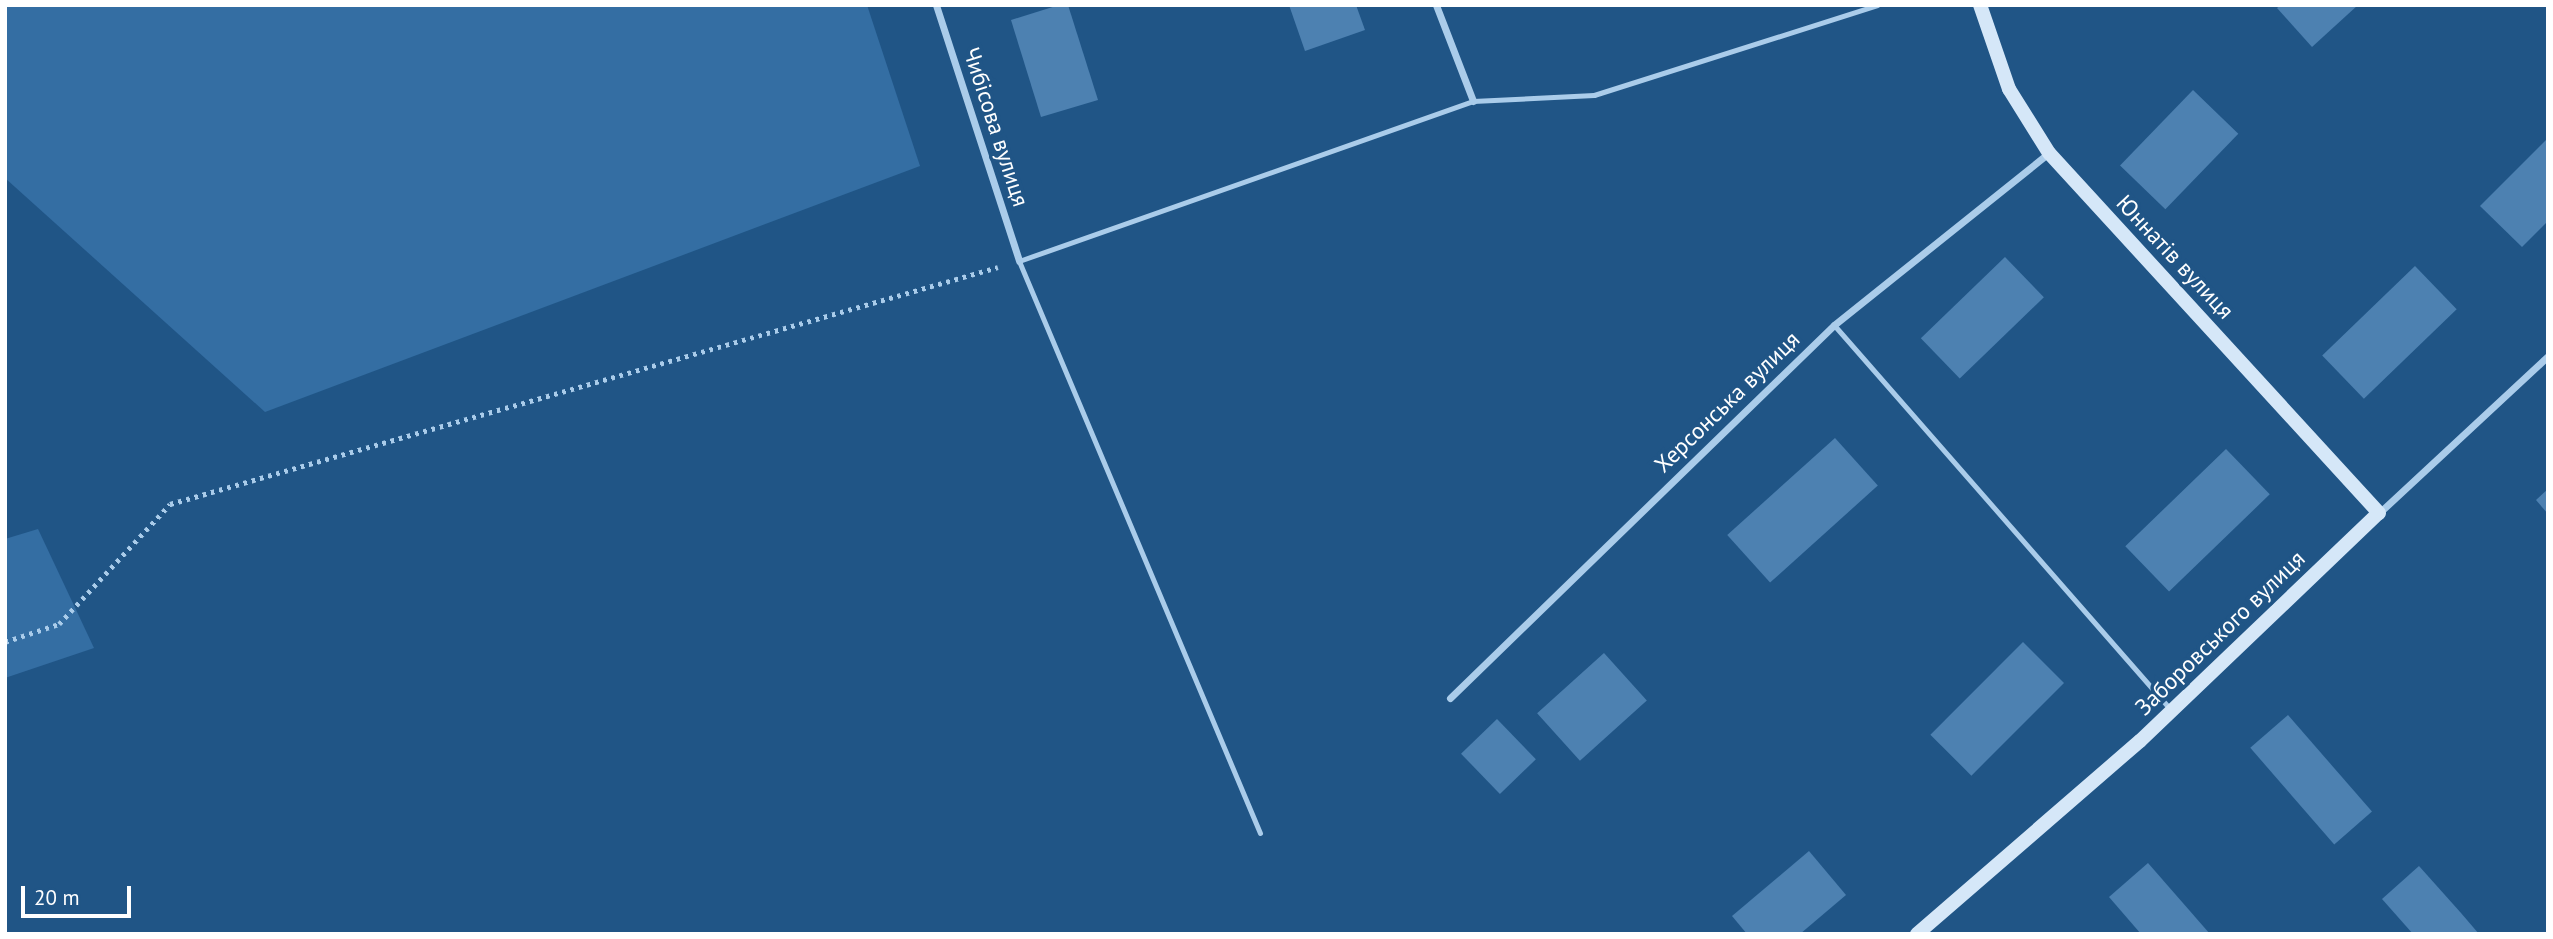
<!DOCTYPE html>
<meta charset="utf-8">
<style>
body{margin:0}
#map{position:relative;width:2553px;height:939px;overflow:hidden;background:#205586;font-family:"PT Sans",sans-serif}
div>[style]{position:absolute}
.green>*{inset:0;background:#346ea3}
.building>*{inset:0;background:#4d81b1;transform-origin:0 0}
.path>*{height:4.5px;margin-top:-2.25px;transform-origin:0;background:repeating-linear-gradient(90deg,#aaccea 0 3.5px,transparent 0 8.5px)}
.lane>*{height:5px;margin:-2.5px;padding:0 2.5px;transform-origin:2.5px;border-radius:2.5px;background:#aaccea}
.street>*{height:7px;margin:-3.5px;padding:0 3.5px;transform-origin:3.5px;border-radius:3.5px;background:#aaccea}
.secondary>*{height:14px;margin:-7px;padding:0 7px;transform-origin:7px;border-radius:7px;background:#d5e7f8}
span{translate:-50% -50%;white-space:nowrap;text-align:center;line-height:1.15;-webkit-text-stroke:7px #205586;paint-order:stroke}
.street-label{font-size:23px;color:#fff}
.frame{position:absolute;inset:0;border:7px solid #fff;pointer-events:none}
.scale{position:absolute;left:21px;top:886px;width:110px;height:32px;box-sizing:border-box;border:4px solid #fff;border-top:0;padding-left:9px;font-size:21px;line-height:24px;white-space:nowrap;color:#fff;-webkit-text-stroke:5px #205586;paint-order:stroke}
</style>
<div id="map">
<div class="green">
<div style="clip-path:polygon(5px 5px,867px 5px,920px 166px,265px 412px,5px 178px)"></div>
<div style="clip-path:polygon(38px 529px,94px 648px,5px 678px,5px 539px)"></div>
</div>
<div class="building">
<div style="clip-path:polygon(1059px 5px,1068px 5px,1098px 100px,1041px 117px,1011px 20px)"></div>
<div style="clip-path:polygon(1289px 5px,1356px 5px,1365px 30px,1305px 51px)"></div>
<div style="clip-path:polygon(2281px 5px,2358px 5px,2312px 47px,2277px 8px)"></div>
<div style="left:2193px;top:90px;width:63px;height:105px;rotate:44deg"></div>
<div style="clip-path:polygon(2548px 138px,2548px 221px,2522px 247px,2480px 206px)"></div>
<div style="left:2005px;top:257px;width:56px;height:117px;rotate:46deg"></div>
<div style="left:2415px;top:266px;width:60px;height:129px;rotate:46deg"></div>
<div style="left:1835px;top:438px;width:64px;height:145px;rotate:48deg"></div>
<div style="left:2226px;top:449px;width:63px;height:140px;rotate:46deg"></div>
<div style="clip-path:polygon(2548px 489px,2548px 514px,2536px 500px)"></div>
<div style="left:2023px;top:642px;width:58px;height:131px;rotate:45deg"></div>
<div style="left:1604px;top:653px;width:64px;height:90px;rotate:48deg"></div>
<div style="left:2288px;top:715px;width:128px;height:50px;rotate:49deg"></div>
<div style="left:1497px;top:719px;width:56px;height:50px;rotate:46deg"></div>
<div style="clip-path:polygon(1809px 851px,1846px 895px,1800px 934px,1747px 934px,1732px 916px)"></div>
<div style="clip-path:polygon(2148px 863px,2210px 934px,2141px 934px,2109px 897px)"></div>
<div style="clip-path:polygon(2419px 866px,2461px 913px,2479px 934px,2413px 934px,2382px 899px)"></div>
</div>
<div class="path">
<div style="left:5px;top:642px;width:57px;rotate:-18.4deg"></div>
<div style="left:59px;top:624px;width:163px;rotate:-47.2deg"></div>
<div style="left:170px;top:504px;width:861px;rotate:-15.97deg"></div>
</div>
<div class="lane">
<div style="left:1834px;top:325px;width:512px;rotate:48.8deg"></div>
<div style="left:1260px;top:833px;width:621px;rotate:-112.85deg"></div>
<div style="left:1019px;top:261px;width:481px;rotate:-19.4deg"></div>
<div style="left:1473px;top:101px;width:121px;rotate:-2.8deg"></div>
<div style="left:1594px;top:95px;width:297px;rotate:-17.6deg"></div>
</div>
<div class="street">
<div style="left:936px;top:5px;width:269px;rotate:72deg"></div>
<div style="left:1436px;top:5px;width:103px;rotate:68.9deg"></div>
<div style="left:2379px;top:513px;width:231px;rotate:-42.9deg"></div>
<div style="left:1450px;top:698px;width:535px;rotate:-44.17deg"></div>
<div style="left:1834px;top:325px;width:275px;rotate:-38.7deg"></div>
</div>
<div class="secondary">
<div style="left:1917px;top:934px;width:295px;rotate:-40.9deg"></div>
<div style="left:2140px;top:741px;width:330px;rotate:-43.7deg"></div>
<div style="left:2379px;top:513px;width:488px;rotate:-132.5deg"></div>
<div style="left:2049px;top:153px;width:75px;rotate:-122deg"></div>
<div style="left:2009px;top:89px;width:89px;rotate:-109deg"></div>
</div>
<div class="street-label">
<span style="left:996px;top:127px;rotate:72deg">Чибісова вулиця</span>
<span style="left:2175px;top:257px;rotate:47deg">Юннатів вулиця</span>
<span style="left:1727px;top:402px;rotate:-44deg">Херсонська вулиця</span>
<span style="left:2220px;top:633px;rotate:-44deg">Заборовського вулиця</span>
</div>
<div class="frame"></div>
<div class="scale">20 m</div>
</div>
